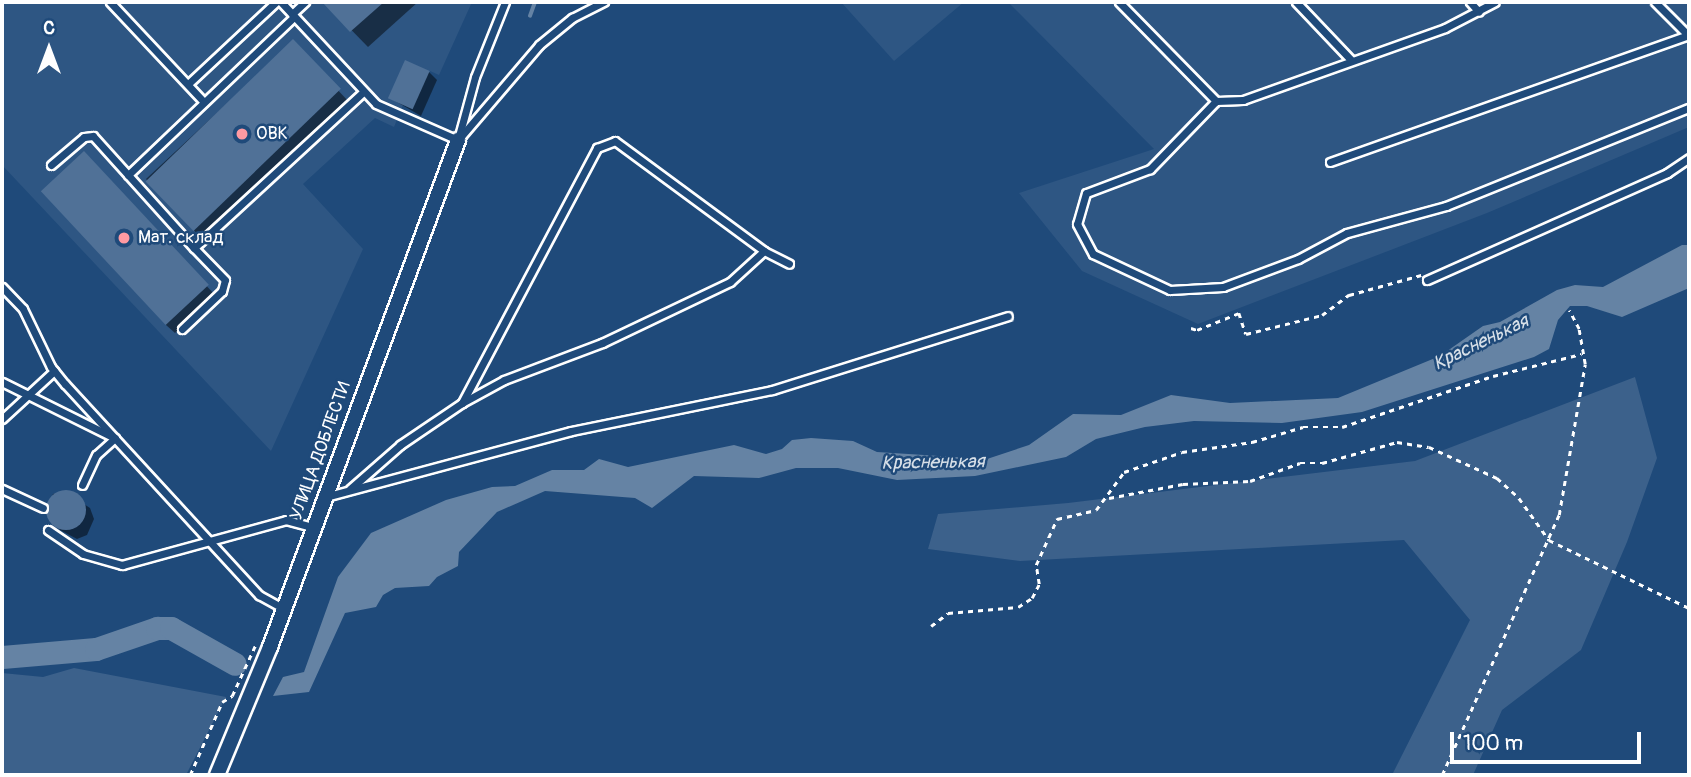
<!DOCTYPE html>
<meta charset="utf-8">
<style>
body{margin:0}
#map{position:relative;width:1691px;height:777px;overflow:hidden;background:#1f4a7a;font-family:Pangolin,sans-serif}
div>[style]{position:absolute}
.built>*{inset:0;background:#2e5683}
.green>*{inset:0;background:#3c618b}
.water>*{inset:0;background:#6583a4}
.shadow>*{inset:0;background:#0007;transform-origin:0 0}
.stream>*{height:3.5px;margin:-1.75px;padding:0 1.75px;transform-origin:1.75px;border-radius:1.75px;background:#6583a4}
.river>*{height:23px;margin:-11.5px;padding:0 11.5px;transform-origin:11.5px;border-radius:11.5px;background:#6583a4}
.building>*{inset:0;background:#507197;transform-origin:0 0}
.round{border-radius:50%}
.path>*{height:2.5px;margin-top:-1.25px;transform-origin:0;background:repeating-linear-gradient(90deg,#fff 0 5px,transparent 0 10px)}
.roads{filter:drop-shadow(2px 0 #fff) drop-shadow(-2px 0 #fff) drop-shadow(0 2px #fff) drop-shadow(0 -2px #fff)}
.lane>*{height:7px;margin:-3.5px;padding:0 3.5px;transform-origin:3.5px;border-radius:3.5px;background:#1f4a7a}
.street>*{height:14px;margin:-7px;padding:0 7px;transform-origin:7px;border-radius:7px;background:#1f4a7a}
.dots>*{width:19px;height:19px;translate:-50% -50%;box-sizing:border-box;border:4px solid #1f4a7a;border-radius:50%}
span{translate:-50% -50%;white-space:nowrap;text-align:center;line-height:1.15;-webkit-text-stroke:5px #1f4a7a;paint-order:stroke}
.poi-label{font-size:18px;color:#fff}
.left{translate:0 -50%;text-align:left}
.street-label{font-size:18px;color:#fff}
.water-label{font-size:19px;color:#d8e0e8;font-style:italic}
.frame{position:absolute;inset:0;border:4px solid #fff;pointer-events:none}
.north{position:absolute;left:14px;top:14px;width:70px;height:70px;-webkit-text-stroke:5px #1f4a7a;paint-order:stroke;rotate:0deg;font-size:19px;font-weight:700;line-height:28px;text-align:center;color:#fff}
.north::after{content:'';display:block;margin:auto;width:24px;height:32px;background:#fff;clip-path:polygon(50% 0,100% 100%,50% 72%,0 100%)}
.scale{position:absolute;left:1450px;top:732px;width:191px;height:32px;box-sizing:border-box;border:4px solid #fff;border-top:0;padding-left:9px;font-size:21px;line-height:24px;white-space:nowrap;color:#fff;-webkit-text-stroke:5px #1f4a7a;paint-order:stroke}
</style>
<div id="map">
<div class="built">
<div style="clip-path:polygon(2px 2px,472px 2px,439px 75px,430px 71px,413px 109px,403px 105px,394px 127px,375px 118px,303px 184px,363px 249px,271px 451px,2px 165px)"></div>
<div style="clip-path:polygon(841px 2px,964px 2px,894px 61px)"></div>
<div style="clip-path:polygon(1008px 2px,1689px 2px,1689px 127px,1487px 213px,1198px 324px,1082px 271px,1019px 193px,1154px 149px)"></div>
</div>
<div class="green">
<div style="clip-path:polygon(1635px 377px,1657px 458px,1627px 542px,1581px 650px,1502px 710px,1473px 775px,1392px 775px,1470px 620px,1404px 540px,1020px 561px,928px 549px,938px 514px,1068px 503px,1415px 461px)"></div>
<div style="clip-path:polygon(74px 668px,226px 697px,186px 775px,2px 775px,2px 673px,43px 677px)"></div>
</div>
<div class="water">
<div style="clip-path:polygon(1682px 245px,1689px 245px,1689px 288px,1622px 317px,1587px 306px,1570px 306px,1558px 320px,1549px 349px,1534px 357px,1362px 412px,1282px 423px,1194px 421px,1145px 427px,1096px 439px,1066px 457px,975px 476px,897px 480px,838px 468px,796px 468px,759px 478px,694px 476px,652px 508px,635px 498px,545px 491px,497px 512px,459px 552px,458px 566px,437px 577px,429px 586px,395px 588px,383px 595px,376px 607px,345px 613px,309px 692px,273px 696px,283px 677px,304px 672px,338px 577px,371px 533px,446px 500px,492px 487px,515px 486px,552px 470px,584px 470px,599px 459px,628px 467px,734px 445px,766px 454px,782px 449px,792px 440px,811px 438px,853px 441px,877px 452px,987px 459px,1029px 445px,1073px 414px,1121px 415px,1171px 395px,1230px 403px,1338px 398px,1440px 356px,1483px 326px,1500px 322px,1557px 290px,1575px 285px,1603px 287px)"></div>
</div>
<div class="shadow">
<div style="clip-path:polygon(331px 2px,418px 2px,368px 47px,327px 5px)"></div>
<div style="left:293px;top:42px;width:79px;height:201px;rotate:47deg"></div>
<div style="clip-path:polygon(429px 72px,437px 80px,421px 116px,390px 98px)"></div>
<div style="clip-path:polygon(92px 162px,215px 295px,175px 333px,166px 325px)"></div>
<div style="clip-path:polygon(64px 491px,90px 508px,94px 519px,87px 535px,77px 539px,60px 530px,47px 513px,53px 494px)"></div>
</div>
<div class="stream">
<div style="left:530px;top:16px;width:15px;rotate:-70deg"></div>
</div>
<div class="river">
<div style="left:2px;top:657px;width:94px;rotate:-4.9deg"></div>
<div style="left:96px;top:649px;width:65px;rotate:-19deg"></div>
<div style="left:157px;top:628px;width:14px"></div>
<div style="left:171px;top:628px;width:73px;rotate:29.4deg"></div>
</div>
<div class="building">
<div style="clip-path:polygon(322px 2px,384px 2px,350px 32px)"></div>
<div style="left:293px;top:39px;width:69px;height:205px;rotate:46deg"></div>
<div style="left:405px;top:60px;width:27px;height:42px;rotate:24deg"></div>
<div style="left:84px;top:151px;width:183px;height:59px;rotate:47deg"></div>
<div class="round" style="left:46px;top:490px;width:40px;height:40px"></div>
</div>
<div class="path">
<div style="left:1191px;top:328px;width:6px;rotate:18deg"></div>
<div style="left:1197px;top:330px;width:45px;rotate:-22deg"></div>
<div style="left:1239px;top:313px;width:22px;rotate:72deg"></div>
<div style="left:1246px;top:334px;width:78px;rotate:-14deg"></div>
<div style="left:1322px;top:315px;width:34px;rotate:-37deg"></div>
<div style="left:1349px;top:295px;width:75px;rotate:-15.5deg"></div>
<div style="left:1109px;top:498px;width:75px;rotate:-10.7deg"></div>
<div style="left:1183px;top:484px;width:67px;rotate:-2.6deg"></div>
<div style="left:1250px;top:481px;width:53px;rotate:-19.8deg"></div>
<div style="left:1300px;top:463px;width:22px"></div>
<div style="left:1322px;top:463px;width:78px;rotate:-15.6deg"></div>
<div style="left:1397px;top:442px;width:32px;rotate:9deg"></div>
<div style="left:1429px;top:447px;width:75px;rotate:24.5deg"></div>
<div style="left:1497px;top:478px;width:30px;rotate:42deg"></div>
<div style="left:1519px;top:498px;width:52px;rotate:54.5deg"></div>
<div style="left:1549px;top:540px;width:156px;rotate:25.9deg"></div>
<div style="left:931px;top:626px;width:21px;rotate:-37deg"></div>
<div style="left:948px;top:613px;width:70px;rotate:-4.9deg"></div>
<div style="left:1018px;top:607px;width:17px;rotate:-33deg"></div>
<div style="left:1032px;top:598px;width:16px;rotate:-63deg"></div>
<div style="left:1039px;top:584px;width:19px;rotate:-99deg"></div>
<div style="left:1036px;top:565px;width:51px;rotate:-65.5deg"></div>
<div style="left:1057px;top:519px;width:40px;rotate:-13deg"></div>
<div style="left:1096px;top:510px;width:47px;rotate:-53.6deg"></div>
<div style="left:1124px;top:472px;width:61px;rotate:-19deg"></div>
<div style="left:1182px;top:452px;width:71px;rotate:-8.1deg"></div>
<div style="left:1252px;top:442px;width:53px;rotate:-16.4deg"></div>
<div style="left:1303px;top:427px;width:39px"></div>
<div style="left:1342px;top:427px;width:159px;rotate:-18.7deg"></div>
<div style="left:1493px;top:376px;width:91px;rotate:-14deg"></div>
<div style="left:190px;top:775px;width:80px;rotate:-66.3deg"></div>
<div style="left:222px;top:702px;width:12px;rotate:-31deg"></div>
<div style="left:232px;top:696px;width:55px;rotate:-65.3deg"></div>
<div style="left:1442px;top:775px;width:285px;rotate:-65.8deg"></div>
<div style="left:1559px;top:515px;width:153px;rotate:-80.2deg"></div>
<div style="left:1585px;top:364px;width:36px;rotate:-100deg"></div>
<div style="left:1579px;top:329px;width:21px;rotate:-118deg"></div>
</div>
<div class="roads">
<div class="lane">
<div style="left:110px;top:2px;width:137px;rotate:46.8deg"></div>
<div style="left:281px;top:2px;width:139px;rotate:47deg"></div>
<div style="left:376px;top:104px;width:90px;rotate:23.7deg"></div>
<div style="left:1119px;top:2px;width:139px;rotate:45.6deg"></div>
<div style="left:1216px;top:101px;width:27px;rotate:-2deg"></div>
<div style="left:1243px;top:100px;width:214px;rotate:-19.6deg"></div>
<div style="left:1445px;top:28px;width:56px;rotate:-27.5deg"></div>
<div style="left:1296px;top:2px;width:80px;rotate:46.5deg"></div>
<div style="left:1470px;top:2px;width:13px;rotate:48deg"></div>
<div style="left:1655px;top:2px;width:48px;rotate:45deg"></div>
<div style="left:292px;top:14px;width:18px;rotate:-43deg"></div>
<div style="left:188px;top:84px;width:120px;rotate:-43deg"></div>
<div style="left:1216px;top:101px;width:95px;rotate:134.1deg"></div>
<div style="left:1150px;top:169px;width:68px;rotate:159.4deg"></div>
<div style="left:1086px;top:193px;width:32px;rotate:106deg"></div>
<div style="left:1077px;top:224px;width:34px;rotate:62deg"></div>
<div style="left:1093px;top:254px;width:85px;rotate:25.1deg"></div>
<div style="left:1170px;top:290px;width:53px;rotate:-3.2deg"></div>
<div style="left:1223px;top:287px;width:80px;rotate:-20.5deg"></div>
<div style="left:1298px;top:259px;width:55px;rotate:-28deg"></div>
<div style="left:1347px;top:233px;width:103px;rotate:-15.3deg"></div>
<div style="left:1446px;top:206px;width:262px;rotate:-22deg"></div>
<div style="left:459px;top:136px;width:61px;rotate:-74.8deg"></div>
<div style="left:475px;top:77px;width:81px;rotate:-68.2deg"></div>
<div style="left:458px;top:140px;width:125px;rotate:-49.5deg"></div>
<div style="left:539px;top:45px;width:43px;rotate:-39.3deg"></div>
<div style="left:572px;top:18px;width:36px;rotate:-27deg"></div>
<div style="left:1330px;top:162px;width:380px;rotate:-19.5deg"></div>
<div style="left:51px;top:165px;width:43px;rotate:-40.3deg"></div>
<div style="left:84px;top:137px;width:9px;rotate:-6deg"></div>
<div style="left:93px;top:136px;width:151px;rotate:48deg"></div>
<div style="left:194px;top:248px;width:231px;rotate:-42.7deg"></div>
<div style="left:128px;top:175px;width:229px;rotate:-43.6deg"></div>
<div style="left:1427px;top:280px;width:263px;rotate:-24deg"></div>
<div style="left:1667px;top:173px;width:27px;rotate:-34deg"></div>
<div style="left:2px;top:287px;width:30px;rotate:46deg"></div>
<div style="left:23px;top:309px;width:64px;rotate:64.2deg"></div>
<div style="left:51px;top:367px;width:22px;rotate:51deg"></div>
<div style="left:65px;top:384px;width:287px;rotate:47.4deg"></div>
<div style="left:259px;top:595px;width:29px;rotate:29deg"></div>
<div style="left:182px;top:329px;width:55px;rotate:-43.5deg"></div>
<div style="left:222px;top:291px;width:11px;rotate:-75deg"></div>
<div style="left:225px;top:280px;width:45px;rotate:-134.1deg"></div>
<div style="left:2px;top:382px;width:126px;rotate:26.4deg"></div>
<div style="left:115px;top:438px;width:25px;rotate:138deg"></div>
<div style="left:96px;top:455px;width:33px;rotate:115deg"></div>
<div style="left:462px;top:403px;width:289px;rotate:-62.1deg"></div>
<div style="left:597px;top:148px;width:19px;rotate:-21deg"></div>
<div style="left:615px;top:141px;width:185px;rotate:36.4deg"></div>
<div style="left:764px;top:251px;width:28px;rotate:27deg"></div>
<div style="left:2px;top:419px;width:71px;rotate:-42.7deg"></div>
<div style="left:2px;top:489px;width:45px;rotate:24.9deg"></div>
<div style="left:350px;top:489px;width:67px;rotate:-41.3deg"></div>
<div style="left:400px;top:445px;width:75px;rotate:-34.1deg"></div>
<div style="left:462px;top:403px;width:48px;rotate:-28.7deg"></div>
<div style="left:504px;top:380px;width:105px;rotate:-20.7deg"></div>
<div style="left:602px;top:343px;width:142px;rotate:-25.5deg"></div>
<div style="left:730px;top:282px;width:46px;rotate:-42.4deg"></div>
<div style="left:325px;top:497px;width:255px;rotate:-15deg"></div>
<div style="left:571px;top:431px;width:205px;rotate:-11.5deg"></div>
<div style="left:772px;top:390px;width:247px;rotate:-17.4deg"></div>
<div style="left:48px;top:530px;width:42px;rotate:34.4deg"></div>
<div style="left:83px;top:554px;width:41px;rotate:15.8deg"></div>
<div style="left:122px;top:565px;width:170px;rotate:-15.3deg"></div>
<div style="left:286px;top:520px;width:28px;rotate:15deg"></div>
</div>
<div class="street">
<div style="left:217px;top:775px;width:139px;rotate:-67.5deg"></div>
<div style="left:270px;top:647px;width:541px;rotate:-69.65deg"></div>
</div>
</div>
<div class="dots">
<div style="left:242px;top:134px;background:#ff9aa2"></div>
<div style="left:124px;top:238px;background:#ff9aa2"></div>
</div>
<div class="poi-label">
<span class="left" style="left:256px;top:134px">ОВК</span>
<span class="left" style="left:138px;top:238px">Мат. склад</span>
</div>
<div class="street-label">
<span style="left:321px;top:451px;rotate:-70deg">УЛИЦА ДОБЛЕСТИ</span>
</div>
<div class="water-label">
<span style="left:1481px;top:343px;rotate:-26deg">Красненькая</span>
<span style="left:933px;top:463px;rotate:-1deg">Красненькая</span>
</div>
<div class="frame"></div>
<div class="north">С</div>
<div class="scale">100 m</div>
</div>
